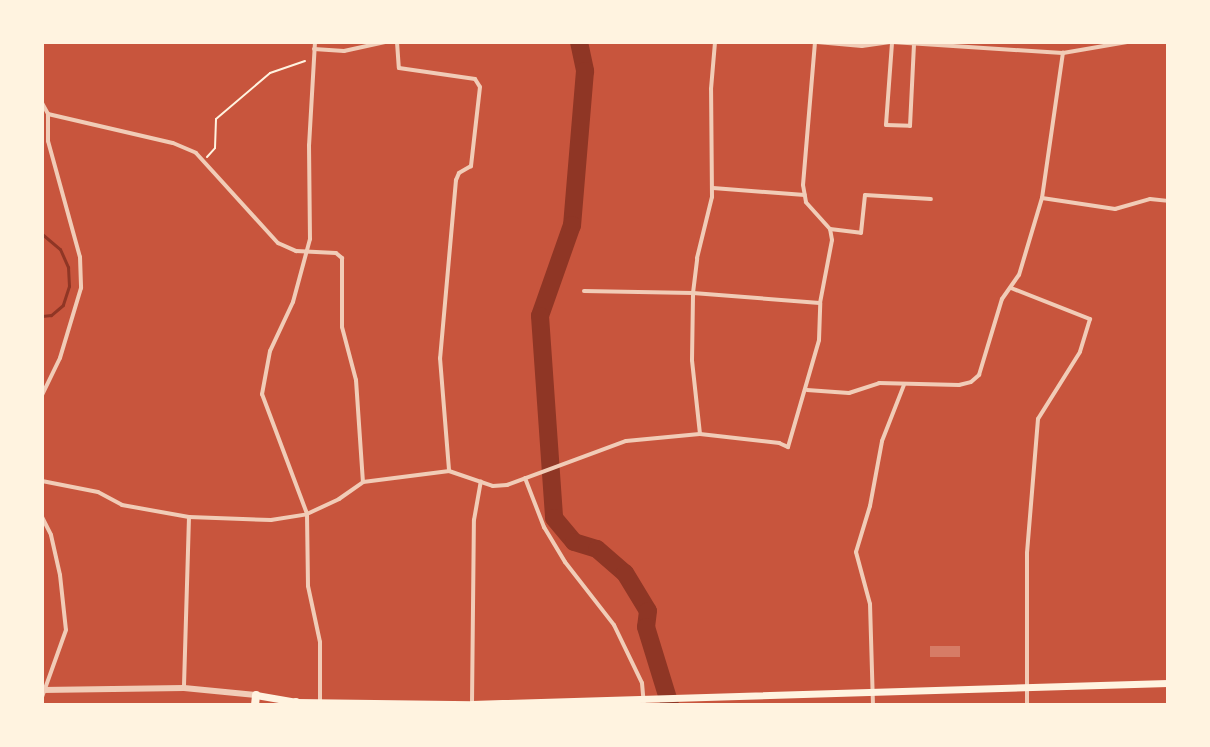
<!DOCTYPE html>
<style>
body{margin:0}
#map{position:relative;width:1210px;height:747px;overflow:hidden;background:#c8553d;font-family:"PT Sans Narrow",sans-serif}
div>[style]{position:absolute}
.stream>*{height:3px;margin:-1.5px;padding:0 1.5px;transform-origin:1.5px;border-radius:1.5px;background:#8f3625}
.river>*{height:18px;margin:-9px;padding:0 9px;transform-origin:9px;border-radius:9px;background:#8f3625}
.building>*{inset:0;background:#d67c66;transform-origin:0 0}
.path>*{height:2px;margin:-1px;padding:0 1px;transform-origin:1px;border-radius:1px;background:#fff3e0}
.minor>*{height:4px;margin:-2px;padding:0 2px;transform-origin:2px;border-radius:2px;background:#f1ccb7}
.tertiary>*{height:6px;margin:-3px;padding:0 3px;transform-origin:3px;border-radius:3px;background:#f1ccb7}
.primary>*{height:7px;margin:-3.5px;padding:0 3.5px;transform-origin:3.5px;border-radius:3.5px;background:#fff3e0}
.motorway>*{height:8px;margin:-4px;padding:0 4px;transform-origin:4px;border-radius:4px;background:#fff3e0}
span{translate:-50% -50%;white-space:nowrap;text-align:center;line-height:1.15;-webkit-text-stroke:7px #fff3e0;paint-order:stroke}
.frame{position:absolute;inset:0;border:44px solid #fff3e0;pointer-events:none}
</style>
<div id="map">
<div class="stream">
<div style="left:42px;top:234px;width:23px;rotate:40deg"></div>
<div style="left:60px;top:249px;width:20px;rotate:66deg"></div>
<div style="left:68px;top:267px;width:19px;rotate:87deg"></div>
<div style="left:69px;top:286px;width:20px;rotate:108deg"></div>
<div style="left:63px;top:305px;width:16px;rotate:140deg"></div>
<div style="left:51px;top:315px;width:9px;rotate:174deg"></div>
</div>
<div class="river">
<div style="left:579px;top:42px;width:30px;rotate:78deg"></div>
<div style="left:585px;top:71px;width:155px;rotate:94.8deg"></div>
<div style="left:572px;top:225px;width:96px;rotate:109.4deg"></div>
<div style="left:540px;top:316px;width:202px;rotate:86deg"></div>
<div style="left:554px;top:518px;width:31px;rotate:50deg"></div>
<div style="left:574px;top:542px;width:24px;rotate:17deg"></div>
<div style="left:597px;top:549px;width:37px;rotate:41deg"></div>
<div style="left:625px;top:573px;width:44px;rotate:58.8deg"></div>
<div style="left:648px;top:611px;width:16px;rotate:97deg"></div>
<div style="left:646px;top:627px;width:82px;rotate:72.9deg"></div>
</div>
<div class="building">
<div style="left:960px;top:646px;width:11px;height:30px;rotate:90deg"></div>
</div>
<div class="path">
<div style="left:207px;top:157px;width:12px;rotate:-48deg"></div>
<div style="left:215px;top:148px;width:29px;rotate:-88deg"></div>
<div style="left:216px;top:119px;width:71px;rotate:-40.4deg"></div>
<div style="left:270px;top:73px;width:37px;rotate:-19deg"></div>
</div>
<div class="minor">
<div style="left:315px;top:42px;width:103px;rotate:93.3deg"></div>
<div style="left:309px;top:145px;width:94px;rotate:89.4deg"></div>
<div style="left:310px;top:239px;width:65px;rotate:105.1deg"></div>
<div style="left:293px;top:302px;width:54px;rotate:115.1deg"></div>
<div style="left:270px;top:351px;width:44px;rotate:100.5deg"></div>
<div style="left:262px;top:394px;width:128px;rotate:69.4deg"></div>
<div style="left:307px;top:514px;width:72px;rotate:89.2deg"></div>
<div style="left:308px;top:586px;width:57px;rotate:77.9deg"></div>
<div style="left:320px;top:642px;width:61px;rotate:90deg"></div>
<div style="left:397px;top:42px;width:26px;rotate:86deg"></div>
<div style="left:399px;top:68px;width:77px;rotate:8.2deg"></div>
<div style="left:475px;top:79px;width:9px;rotate:58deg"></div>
<div style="left:480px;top:87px;width:80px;rotate:96.5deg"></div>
<div style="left:471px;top:166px;width:14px;rotate:150deg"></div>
<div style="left:459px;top:173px;width:8px;rotate:113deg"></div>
<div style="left:456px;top:180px;width:179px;rotate:95.1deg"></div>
<div style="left:440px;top:358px;width:113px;rotate:85.4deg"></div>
<div style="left:817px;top:42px;width:45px;rotate:5.1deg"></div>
<div style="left:862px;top:46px;width:30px;rotate:-8deg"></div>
<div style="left:892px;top:42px;width:171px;rotate:3.7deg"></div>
<div style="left:1063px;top:53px;width:65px;rotate:-9.8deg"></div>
<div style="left:892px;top:43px;width:82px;rotate:94.2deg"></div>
<div style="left:886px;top:125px;width:24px;rotate:2deg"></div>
<div style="left:910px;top:126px;width:83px;rotate:-87.2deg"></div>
<div style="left:314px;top:49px;width:30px;rotate:4deg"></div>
<div style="left:344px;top:51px;width:42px;rotate:-12.4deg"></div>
<div style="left:42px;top:103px;width:13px;rotate:61deg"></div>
<div style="left:48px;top:114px;width:27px;rotate:90deg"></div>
<div style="left:48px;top:141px;width:120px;rotate:74.6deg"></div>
<div style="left:80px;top:257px;width:31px;rotate:88deg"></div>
<div style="left:81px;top:288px;width:73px;rotate:106.7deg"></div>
<div style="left:60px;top:358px;width:41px;rotate:115.9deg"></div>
<div style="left:48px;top:114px;width:128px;rotate:13.1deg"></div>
<div style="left:173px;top:143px;width:25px;rotate:23deg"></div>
<div style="left:196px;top:153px;width:122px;rotate:47.7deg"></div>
<div style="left:278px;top:243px;width:20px;rotate:24deg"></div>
<div style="left:296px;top:251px;width:40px;rotate:2.9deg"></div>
<div style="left:336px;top:253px;width:8px;rotate:40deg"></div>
<div style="left:342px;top:258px;width:69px;rotate:90deg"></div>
<div style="left:342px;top:327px;width:55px;rotate:75.2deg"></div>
<div style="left:356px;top:380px;width:102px;rotate:86.1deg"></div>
<div style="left:713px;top:188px;width:92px;rotate:4.4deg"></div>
<div style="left:1042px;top:198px;width:74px;rotate:8.6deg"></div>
<div style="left:1115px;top:209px;width:36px;rotate:-16deg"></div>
<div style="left:1150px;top:199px;width:18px;rotate:6deg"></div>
<div style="left:830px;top:229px;width:31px;rotate:7deg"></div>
<div style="left:861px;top:233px;width:38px;rotate:-84deg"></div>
<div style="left:865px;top:195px;width:66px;rotate:3.5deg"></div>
<div style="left:1011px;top:288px;width:85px;rotate:21.4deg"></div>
<div style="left:1090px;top:319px;width:34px;rotate:107deg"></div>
<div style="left:1080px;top:352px;width:79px;rotate:122.1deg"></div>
<div style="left:1038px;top:419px;width:134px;rotate:94.7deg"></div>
<div style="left:1027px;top:553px;width:152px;rotate:90deg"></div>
<div style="left:584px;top:291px;width:109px;rotate:1.1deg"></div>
<div style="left:693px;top:293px;width:127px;rotate:4.5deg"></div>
<div style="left:807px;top:390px;width:42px;rotate:4.1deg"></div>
<div style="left:849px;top:393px;width:32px;rotate:-18deg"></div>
<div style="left:879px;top:383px;width:80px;rotate:1.4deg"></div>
<div style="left:959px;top:385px;width:12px;rotate:-14deg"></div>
<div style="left:971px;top:382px;width:11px;rotate:-41deg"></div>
<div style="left:979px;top:375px;width:79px;rotate:-73.2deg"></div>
<div style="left:1002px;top:299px;width:29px;rotate:-55deg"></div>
<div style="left:1019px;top:275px;width:80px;rotate:-73.4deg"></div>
<div style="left:1042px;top:198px;width:147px;rotate:-81.8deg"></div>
<div style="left:700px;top:434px;width:74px;rotate:-96.2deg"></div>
<div style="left:692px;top:360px;width:67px;rotate:-89.1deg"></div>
<div style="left:693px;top:293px;width:35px;rotate:-83deg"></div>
<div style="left:697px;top:258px;width:63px;rotate:-76.2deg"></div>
<div style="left:712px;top:197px;width:108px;rotate:-90.5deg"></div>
<div style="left:711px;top:89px;width:47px;rotate:-85.1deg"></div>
<div style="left:525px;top:478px;width:53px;rotate:68.8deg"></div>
<div style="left:544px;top:527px;width:41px;rotate:59deg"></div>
<div style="left:565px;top:562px;width:80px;rotate:52.1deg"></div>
<div style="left:614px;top:625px;width:64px;rotate:64.2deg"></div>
<div style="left:642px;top:683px;width:22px;rotate:85deg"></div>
<div style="left:42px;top:481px;width:57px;rotate:11.1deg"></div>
<div style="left:98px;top:492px;width:27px;rotate:28deg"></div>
<div style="left:122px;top:505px;width:68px;rotate:10.2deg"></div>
<div style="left:189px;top:517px;width:171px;rotate:91.7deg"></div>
<div style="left:42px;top:517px;width:20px;rotate:63deg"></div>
<div style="left:51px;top:535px;width:41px;rotate:77.3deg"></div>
<div style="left:60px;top:575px;width:55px;rotate:83.8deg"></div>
<div style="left:66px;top:630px;width:71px;rotate:109.7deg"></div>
<div style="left:189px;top:517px;width:82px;rotate:2.1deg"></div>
<div style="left:271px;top:520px;width:36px;rotate:-9deg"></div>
<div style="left:307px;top:514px;width:35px;rotate:-25deg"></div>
<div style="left:339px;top:499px;width:29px;rotate:-35deg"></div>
<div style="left:363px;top:482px;width:87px;rotate:-7.3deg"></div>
<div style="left:449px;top:471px;width:46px;rotate:18.8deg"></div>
<div style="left:493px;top:486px;width:14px;rotate:-4deg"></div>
<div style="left:507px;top:485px;width:127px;rotate:-20.3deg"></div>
<div style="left:626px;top:441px;width:74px;rotate:-5.4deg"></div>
<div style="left:700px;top:434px;width:80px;rotate:6.5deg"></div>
<div style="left:779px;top:443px;width:10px;rotate:24deg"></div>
<div style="left:788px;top:447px;width:111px;rotate:-73.8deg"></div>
<div style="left:819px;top:340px;width:37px;rotate:-88deg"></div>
<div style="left:820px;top:303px;width:64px;rotate:-79.2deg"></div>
<div style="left:832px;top:240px;width:11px;rotate:-100deg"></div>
<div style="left:830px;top:229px;width:36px;rotate:-132deg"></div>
<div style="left:806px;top:202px;width:17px;rotate:-100deg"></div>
<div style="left:803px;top:185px;width:144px;rotate:-85.2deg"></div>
<div style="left:472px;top:703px;width:183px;rotate:-89.4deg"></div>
<div style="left:474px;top:520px;width:39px;rotate:-80deg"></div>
<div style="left:873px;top:705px;width:101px;rotate:-91.7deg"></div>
<div style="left:870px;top:604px;width:54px;rotate:-105.1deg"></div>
<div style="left:856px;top:552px;width:48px;rotate:-73.1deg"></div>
<div style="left:870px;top:506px;width:66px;rotate:-79.5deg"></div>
<div style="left:882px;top:441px;width:60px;rotate:-68.6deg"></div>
</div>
<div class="tertiary">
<div style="left:42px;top:690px;width:142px;rotate:-0.8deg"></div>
<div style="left:184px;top:688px;width:72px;rotate:5.6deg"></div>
</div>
<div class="primary">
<div style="left:256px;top:695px;width:41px;rotate:9.9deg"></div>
<div style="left:296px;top:702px;width:176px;rotate:0.7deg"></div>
<div style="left:472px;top:704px;width:696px;rotate:-1.73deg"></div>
</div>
<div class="motorway">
<div style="left:255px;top:705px;width:10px;rotate:-84deg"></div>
<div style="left:296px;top:705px;width:3px;rotate:-90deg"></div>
</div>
<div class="frame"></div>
</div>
